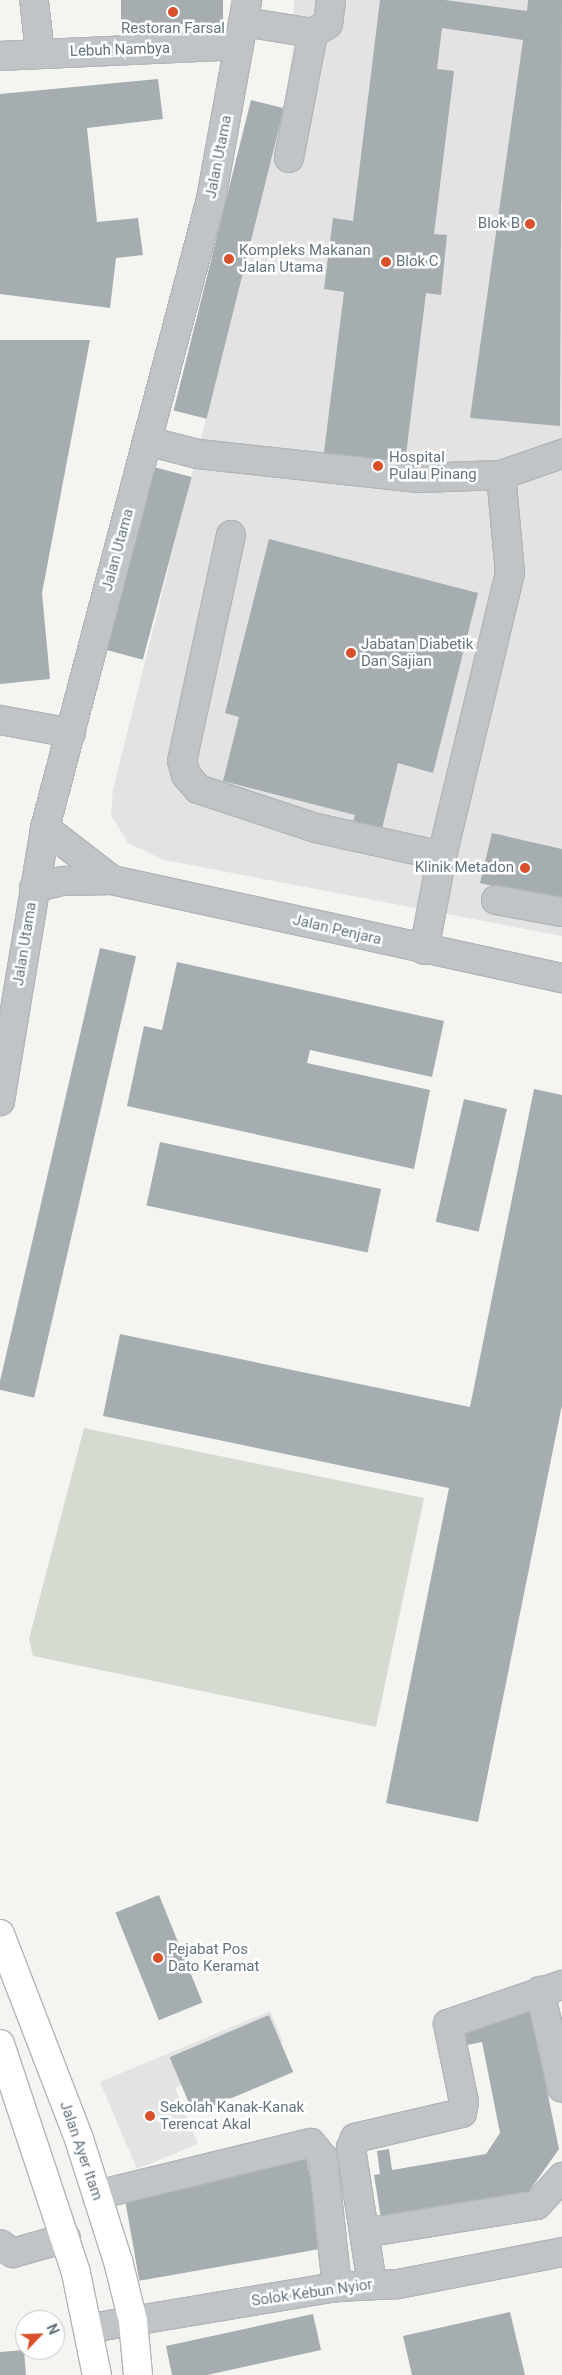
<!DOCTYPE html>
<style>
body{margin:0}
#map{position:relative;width:562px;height:2375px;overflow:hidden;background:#f4f4f1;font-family:Roboto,sans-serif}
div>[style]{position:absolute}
.built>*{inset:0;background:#e2e3e2}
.green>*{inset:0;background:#d6dbd2}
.building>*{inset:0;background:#a5adb1;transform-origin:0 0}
.roads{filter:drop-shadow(1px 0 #b1b6b9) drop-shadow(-1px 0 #b1b6b9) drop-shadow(0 1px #b1b6b9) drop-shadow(0 -1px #b1b6b9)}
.minor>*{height:28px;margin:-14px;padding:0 14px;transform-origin:14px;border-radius:14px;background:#c0c4c7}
.major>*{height:28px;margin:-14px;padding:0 14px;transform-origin:14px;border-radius:14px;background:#fff}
.dots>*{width:14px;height:14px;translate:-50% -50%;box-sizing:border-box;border:2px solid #fff;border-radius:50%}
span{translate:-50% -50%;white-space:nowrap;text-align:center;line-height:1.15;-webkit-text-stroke:5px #fff;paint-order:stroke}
.poi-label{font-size:15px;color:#657580}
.right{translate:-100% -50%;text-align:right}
.left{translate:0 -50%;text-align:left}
.street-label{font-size:15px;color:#657580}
.north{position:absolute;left:15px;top:2310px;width:50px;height:50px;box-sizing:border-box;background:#fff;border:1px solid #c1c8cc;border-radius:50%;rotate:66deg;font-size:14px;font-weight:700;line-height:20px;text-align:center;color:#657580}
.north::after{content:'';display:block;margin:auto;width:18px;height:22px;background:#da502b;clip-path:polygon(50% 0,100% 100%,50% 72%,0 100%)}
</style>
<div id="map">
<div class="built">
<div style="clip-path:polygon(294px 0,562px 0,562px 936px,164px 860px,128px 843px,111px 815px,113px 789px,284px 108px,293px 46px)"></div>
<div style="clip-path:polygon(270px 2011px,283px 2042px,175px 2088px,198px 2144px,137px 2169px,100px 2082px)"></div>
</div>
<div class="green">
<div style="clip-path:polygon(84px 1428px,424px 1498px,376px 1727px,33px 1656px,29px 1639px)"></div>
</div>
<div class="building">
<div style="left:121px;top:0;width:102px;height:24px"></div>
<div style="clip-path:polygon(380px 0,445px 0,527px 11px,528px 0,562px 0,560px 426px,470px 418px,523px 40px,442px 28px,437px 69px,454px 71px,434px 234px,447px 235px,441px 295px,426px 293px,404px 471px,323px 460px,344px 292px,324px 289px,333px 218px,353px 221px)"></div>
<div style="clip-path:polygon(158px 79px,163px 119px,87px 128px,97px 222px,138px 218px,143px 255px,116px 258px,110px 308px,0 294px,0 94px)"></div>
<div style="left:251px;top:100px;width:34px;height:320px;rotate:14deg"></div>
<div style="clip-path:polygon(0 340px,90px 340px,42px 593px,50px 679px,0 684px)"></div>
<div style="left:154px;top:467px;width:39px;height:189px;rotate:15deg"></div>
<div style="clip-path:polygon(269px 539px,478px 593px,433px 773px,398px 763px,381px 833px,352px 826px,355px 815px,223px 781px,239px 717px,225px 713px)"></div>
<div style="clip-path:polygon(492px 833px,562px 849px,562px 902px,480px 883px)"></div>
<div style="left:100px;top:948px;width:37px;height:453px;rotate:13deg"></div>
<div style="clip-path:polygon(177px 962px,444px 1021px,432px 1077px,310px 1050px,307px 1063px,430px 1090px,414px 1169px,127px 1106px,144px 1026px,162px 1030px)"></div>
<div style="clip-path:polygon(534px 1089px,562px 1095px,562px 1405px,478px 1822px,386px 1803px,449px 1488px,103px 1416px,120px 1334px,470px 1407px)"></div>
<div style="left:464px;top:1099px;width:44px;height:126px;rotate:13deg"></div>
<div style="left:160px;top:1142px;width:226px;height:65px;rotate:12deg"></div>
<div style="left:159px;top:1895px;width:116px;height:47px;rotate:68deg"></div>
<div style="clip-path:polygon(530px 2008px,559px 2149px,523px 2200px,382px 2225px,374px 2175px,380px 2174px,377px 2151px,389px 2149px,392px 2170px,486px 2154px,500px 2133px,482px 2042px,467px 2045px,464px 2030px)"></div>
<div style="left:269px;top:2015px;width:62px;height:108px;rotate:67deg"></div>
<div style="left:306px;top:2155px;width:95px;height:186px;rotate:80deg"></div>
<div style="clip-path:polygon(510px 2312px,525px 2375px,412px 2375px,403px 2336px)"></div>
<div style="clip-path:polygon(313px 2314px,321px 2350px,207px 2375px,172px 2375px,166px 2346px)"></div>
<div style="clip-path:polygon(24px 2350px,26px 2375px,0 2375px,0 2352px)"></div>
</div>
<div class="roads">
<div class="minor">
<div style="left:34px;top:0;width:53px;rotate:83.5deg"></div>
<div style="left:244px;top:22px;width:70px;rotate:9.1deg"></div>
<div style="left:313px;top:33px;width:17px;rotate:-31deg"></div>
<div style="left:328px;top:24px;width:24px;rotate:-83deg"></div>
<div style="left:0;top:56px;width:239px;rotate:-2.6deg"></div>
<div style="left:289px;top:158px;width:127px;rotate:-79.1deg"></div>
<div style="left:147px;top:441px;width:53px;rotate:14.3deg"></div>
<div style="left:198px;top:454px;width:222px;rotate:6.2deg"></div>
<div style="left:419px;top:478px;width:82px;rotate:-2.1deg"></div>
<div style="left:231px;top:535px;width:231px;rotate:102.2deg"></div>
<div style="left:182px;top:761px;width:15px;rotate:74deg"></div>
<div style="left:186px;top:775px;width:18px;rotate:49deg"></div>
<div style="left:198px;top:789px;width:124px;rotate:18.3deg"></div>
<div style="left:316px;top:828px;width:129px;rotate:12.5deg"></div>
<div style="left:0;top:720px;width:72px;rotate:10.4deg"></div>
<div style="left:45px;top:828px;width:85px;rotate:37.8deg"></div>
<div style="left:34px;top:888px;width:30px;rotate:-14deg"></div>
<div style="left:63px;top:881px;width:49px;rotate:-1.2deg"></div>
<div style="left:112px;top:880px;width:461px;rotate:12.3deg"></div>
<div style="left:496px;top:900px;width:67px;rotate:10.3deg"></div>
<div style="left:424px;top:950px;width:96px;rotate:-79.2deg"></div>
<div style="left:442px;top:856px;width:291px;rotate:-76.5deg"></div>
<div style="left:510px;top:573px;width:98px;rotate:-95.2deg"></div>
<div style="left:501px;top:475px;width:65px;rotate:-19deg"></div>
<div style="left:0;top:1101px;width:277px;rotate:-80.6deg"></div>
<div style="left:45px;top:828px;width:651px;rotate:-75.22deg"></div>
<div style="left:211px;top:199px;width:202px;rotate:-79.7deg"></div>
<div style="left:540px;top:1991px;width:99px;rotate:77.2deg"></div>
<div style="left:97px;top:2195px;width:220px;rotate:-13.7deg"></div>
<div style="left:311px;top:2143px;width:19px;rotate:51deg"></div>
<div style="left:323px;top:2158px;width:130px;rotate:83.8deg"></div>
<div style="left:364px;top:2233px;width:175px;rotate:-9.2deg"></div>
<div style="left:537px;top:2205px;width:38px;rotate:-48deg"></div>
<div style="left:0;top:2244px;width:16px;rotate:35deg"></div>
<div style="left:13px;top:2253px;width:55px;rotate:-15.8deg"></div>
<div style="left:372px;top:2284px;width:138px;rotate:-98.8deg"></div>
<div style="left:351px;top:2148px;width:11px;rotate:-68deg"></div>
<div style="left:355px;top:2138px;width:110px;rotate:-13.2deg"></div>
<div style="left:462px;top:2113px;width:11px;rotate:-80deg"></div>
<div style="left:464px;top:2102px;width:80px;rotate:-101.6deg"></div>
<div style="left:448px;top:2024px;width:120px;rotate:-18.9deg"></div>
<div style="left:91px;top:2328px;width:249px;rotate:-9.5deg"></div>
<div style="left:337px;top:2287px;width:61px;rotate:-2.8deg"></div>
<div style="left:398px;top:2284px;width:167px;rotate:-11deg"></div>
</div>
<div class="major">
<div style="left:0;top:1934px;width:220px;rotate:68.9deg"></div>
<div style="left:79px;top:2139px;width:128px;rotate:72.3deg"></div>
<div style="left:118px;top:2261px;width:62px;rotate:76deg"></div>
<div style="left:133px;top:2321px;width:54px;rotate:84.7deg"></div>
<div style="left:0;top:2044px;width:241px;rotate:71.6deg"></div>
<div style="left:76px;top:2273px;width:104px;rotate:78.4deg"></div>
</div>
</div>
<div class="dots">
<div style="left:173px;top:12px;background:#da502b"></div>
<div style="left:530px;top:224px;background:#da502b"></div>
<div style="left:229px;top:259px;background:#da502b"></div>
<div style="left:386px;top:262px;background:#da502b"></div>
<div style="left:378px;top:466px;background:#da502b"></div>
<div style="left:351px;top:653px;background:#da502b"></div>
<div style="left:525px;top:868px;background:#da502b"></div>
<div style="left:158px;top:1958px;background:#da502b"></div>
<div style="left:150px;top:2116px;background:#da502b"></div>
</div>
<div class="poi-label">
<span style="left:173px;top:29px">Restoran Farsal</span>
<span class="right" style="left:520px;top:224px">Blok B</span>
<span class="left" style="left:239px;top:259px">Kompleks Makanan<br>Jalan Utama</span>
<span class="left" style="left:396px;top:262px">Blok C</span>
<span class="left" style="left:389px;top:466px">Hospital<br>Pulau Pinang</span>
<span class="left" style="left:361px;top:653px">Jabatan Diabetik<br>Dan Sajian</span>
<span class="right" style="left:514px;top:868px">Klinik Metadon</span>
<span class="left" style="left:168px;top:1958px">Pejabat Pos<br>Dato Keramat</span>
<span class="left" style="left:160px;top:2116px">Sekolah Kanak-Kanak<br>Terencat Akal</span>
</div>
<div class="street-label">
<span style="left:120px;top:50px;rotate:-2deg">Lebuh Nambya</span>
<span style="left:219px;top:157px;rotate:-79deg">Jalan Utama</span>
<span style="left:118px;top:550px;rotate:-75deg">Jalan Utama</span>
<span style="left:337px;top:930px;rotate:13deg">Jalan Penjara</span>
<span style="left:25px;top:944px;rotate:-81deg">Jalan Utama</span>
<span style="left:81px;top:2151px;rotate:71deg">Jalan Ayer Itam</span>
<span style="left:312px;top:2293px;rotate:-8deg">Solok Kebun Nyior</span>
</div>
<div class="north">N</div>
</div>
